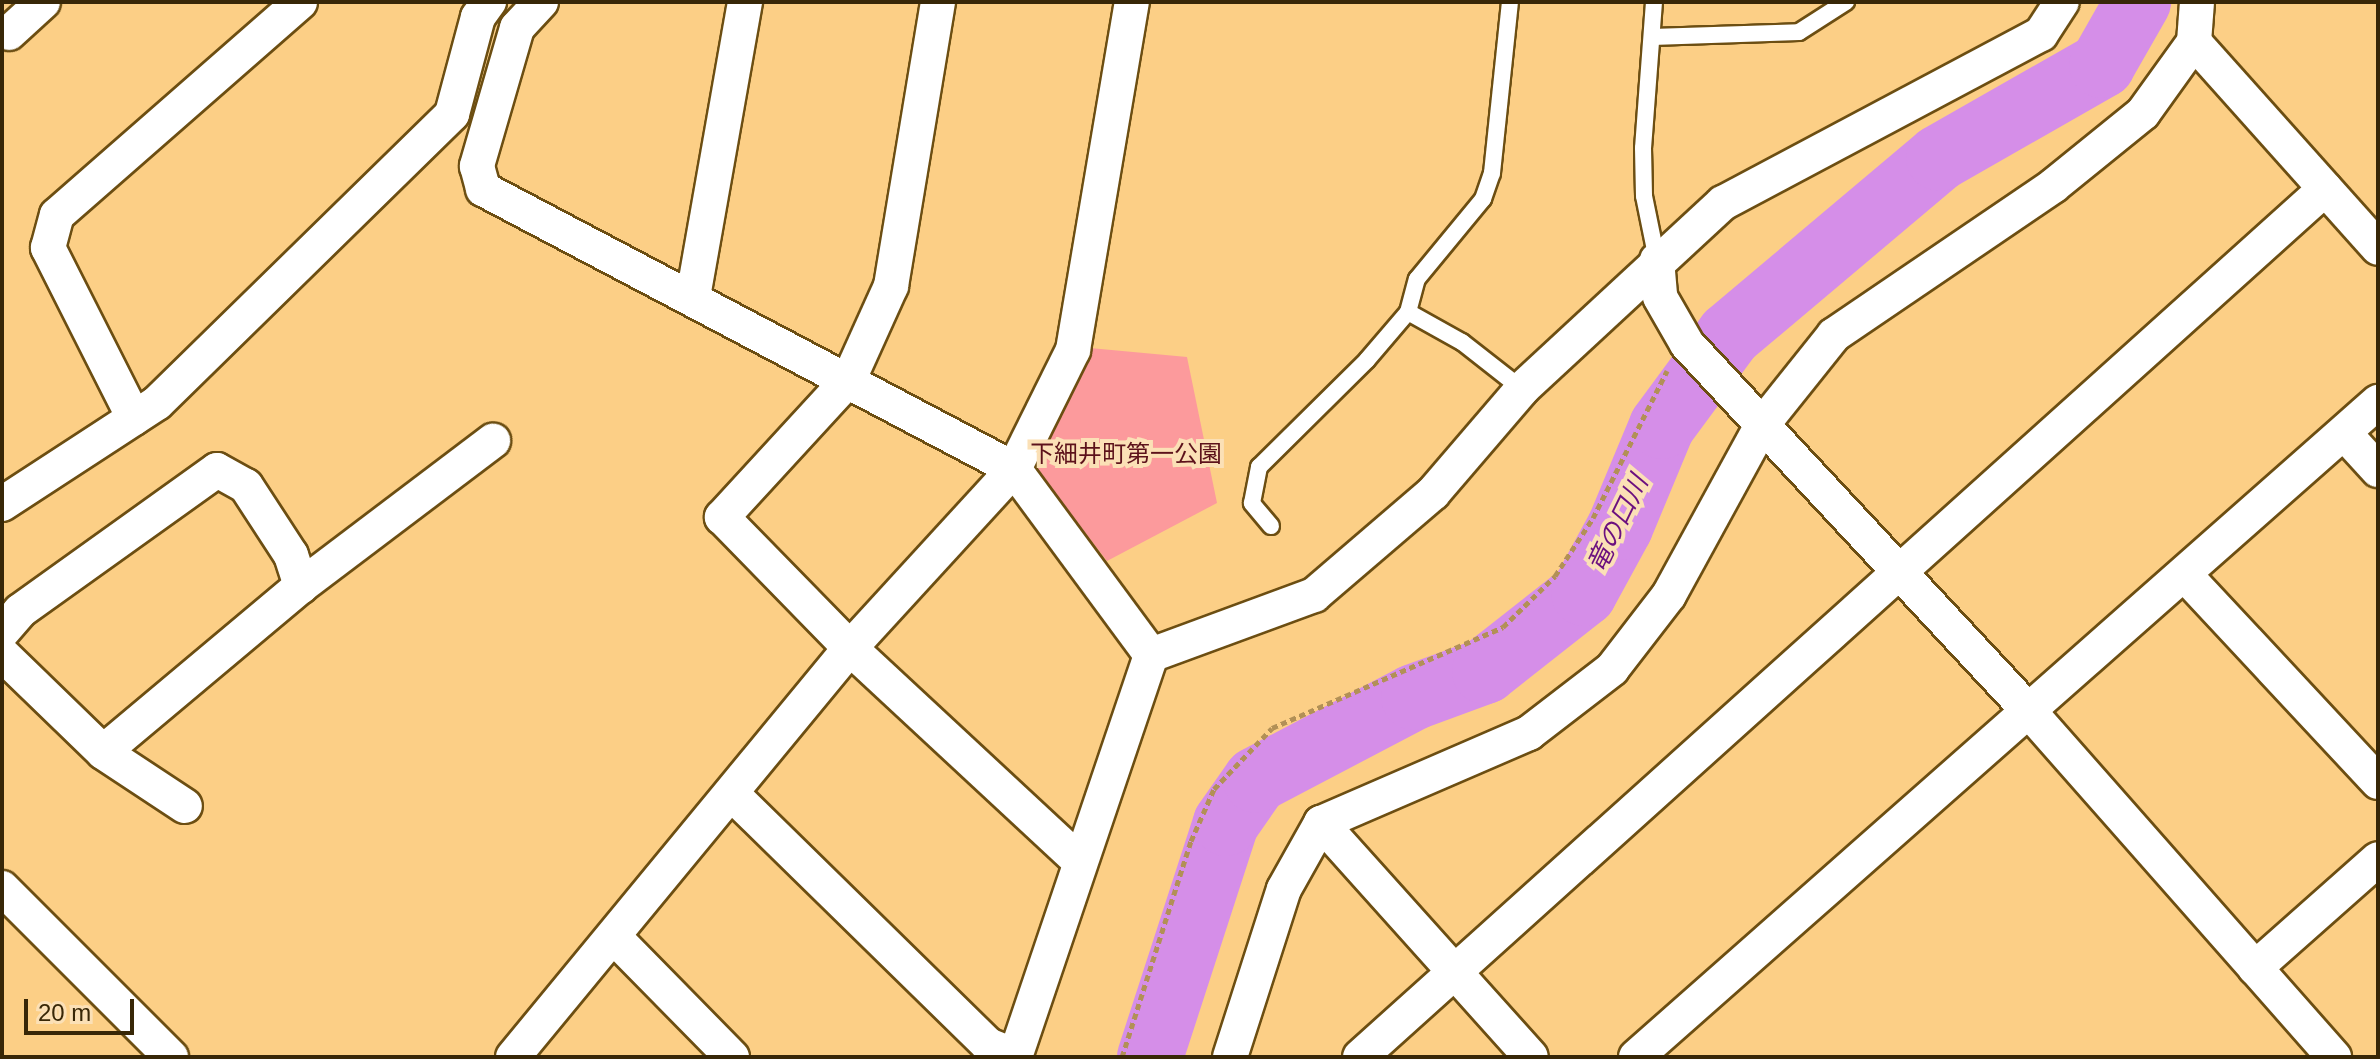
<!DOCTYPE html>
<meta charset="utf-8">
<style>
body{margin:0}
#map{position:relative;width:2380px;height:1059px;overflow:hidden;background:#fccf86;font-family:Helvetica,"Noto Sans JP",sans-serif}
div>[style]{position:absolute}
.green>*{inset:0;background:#fc9a9c}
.river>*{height:66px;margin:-33px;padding:0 33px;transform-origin:33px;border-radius:33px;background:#d58ee8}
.path>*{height:5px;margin-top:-2.5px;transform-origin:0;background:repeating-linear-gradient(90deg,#b29056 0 6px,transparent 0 10px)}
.roads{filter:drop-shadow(2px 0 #6c4e12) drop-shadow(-2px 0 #6c4e12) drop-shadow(0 2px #6c4e12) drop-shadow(0 -2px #6c4e12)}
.service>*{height:16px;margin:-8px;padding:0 8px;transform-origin:8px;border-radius:8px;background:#fff}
.minor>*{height:34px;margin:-17px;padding:0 17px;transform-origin:17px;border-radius:17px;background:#fff}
span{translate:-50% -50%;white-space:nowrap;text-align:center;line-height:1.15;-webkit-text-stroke:8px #fbe0b6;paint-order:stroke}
.park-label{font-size:24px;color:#5c121b}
.water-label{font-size:26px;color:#6b0f7f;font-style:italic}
.frame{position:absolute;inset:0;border:4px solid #382707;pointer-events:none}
.scale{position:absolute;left:24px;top:999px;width:110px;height:36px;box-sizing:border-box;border:4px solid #382707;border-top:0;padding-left:10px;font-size:24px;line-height:28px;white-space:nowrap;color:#382707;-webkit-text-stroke:6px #fbe0b6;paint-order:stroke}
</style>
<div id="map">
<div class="green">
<div style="clip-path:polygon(1090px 348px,1187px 357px,1217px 503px,1107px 561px,1036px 469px,1038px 445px)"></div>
</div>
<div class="river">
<div style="left:1150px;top:1057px;width:246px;rotate:-72deg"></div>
<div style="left:1226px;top:823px;width:52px;rotate:-55.1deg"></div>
<div style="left:1256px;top:780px;width:178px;rotate:-27.7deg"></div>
<div style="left:1414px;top:697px;width:76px;rotate:-20.1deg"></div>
<div style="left:1485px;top:671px;width:126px;rotate:-38.2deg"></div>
<div style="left:1584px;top:593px;width:75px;rotate:-61.4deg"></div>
<div style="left:1620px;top:527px;width:109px;rotate:-67.4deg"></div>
<div style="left:1662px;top:426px;width:113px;rotate:-53.6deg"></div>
<div style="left:1729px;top:335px;width:275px;rotate:-40.1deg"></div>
<div style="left:1939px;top:158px;width:188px;rotate:-29.7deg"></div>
<div style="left:2102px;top:65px;width:73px;rotate:-60.3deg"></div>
</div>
<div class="path">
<div style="left:1122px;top:1057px;width:227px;rotate:-72.3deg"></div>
<div style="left:1191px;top:841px;width:57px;rotate:-66.1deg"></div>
<div style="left:1214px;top:789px;width:84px;rotate:-46.4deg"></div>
<div style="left:1272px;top:728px;width:252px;rotate:-23.6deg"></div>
<div style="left:1503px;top:627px;width:73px;rotate:-44.4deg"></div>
<div style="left:1555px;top:576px;width:69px;rotate:-56.8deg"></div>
<div style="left:1593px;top:518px;width:165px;rotate:-63.3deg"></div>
</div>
<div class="roads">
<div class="service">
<div style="left:1654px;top:2px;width:146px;rotate:94.3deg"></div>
<div style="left:1643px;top:148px;width:48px;rotate:88.8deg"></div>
<div style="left:1644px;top:196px;width:65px;rotate:78.5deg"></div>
<div style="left:1652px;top:37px;width:147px;rotate:-1.9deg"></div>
<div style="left:1799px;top:32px;width:56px;rotate:-32.6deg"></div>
<div style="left:1408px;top:312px;width:62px;rotate:29.1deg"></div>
<div style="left:1462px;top:342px;width:76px;rotate:38.1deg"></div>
<div style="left:1271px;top:526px;width:30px;rotate:-130deg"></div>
<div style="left:1252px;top:503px;width:37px;rotate:-79deg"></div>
<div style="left:1259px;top:467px;width:152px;rotate:-44.7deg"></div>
<div style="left:1367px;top:360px;width:63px;rotate:-49.5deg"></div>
<div style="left:1408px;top:312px;width:34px;rotate:-75deg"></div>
<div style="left:1417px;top:279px;width:104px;rotate:-50.5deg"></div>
<div style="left:1483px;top:199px;width:28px;rotate:-71deg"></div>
<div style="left:1492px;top:173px;width:172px;rotate:-84deg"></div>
</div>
<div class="minor">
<div style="left:541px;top:2px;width:35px;rotate:133deg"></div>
<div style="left:517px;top:28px;width:144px;rotate:106.2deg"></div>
<div style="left:477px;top:166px;width:24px;rotate:75deg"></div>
<div style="left:483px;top:189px;width:600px;rotate:27.8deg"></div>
<div style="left:1014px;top:469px;width:231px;rotate:53.6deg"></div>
<div style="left:938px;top:2px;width:288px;rotate:99.4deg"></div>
<div style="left:891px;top:286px;width:102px;rotate:114.3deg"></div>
<div style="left:849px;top:379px;width:188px;rotate:132.6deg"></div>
<div style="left:722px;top:517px;width:183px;rotate:45.7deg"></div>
<div style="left:850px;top:648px;width:311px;rotate:42.9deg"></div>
<div style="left:9px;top:33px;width:46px;rotate:-42.4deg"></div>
<div style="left:2194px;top:42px;width:40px;rotate:-85.7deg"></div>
<div style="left:1657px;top:260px;width:37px;rotate:85deg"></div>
<div style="left:1660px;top:297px;width:54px;rotate:60.1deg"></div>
<div style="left:1687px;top:344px;width:500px;rotate:47.03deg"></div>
<div style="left:2028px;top:710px;width:463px;rotate:48.6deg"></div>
<div style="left:693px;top:297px;width:300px;rotate:-80deg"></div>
<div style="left:134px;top:418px;width:191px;rotate:-116.8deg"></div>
<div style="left:48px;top:248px;width:34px;rotate:-75deg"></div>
<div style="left:57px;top:215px;width:323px;rotate:-41.2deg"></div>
<div style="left:2345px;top:434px;width:49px;rotate:47.5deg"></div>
<div style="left:2px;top:504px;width:185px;rotate:-33.1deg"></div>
<div style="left:157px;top:403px;width:413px;rotate:-44.4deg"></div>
<div style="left:452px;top:114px;width:100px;rotate:-75deg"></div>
<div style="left:478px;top:17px;width:19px;rotate:-54deg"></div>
<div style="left:2185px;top:575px;width:283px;rotate:47deg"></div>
<div style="left:301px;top:586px;width:241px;rotate:-37.1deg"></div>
<div style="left:2px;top:632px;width:28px;rotate:-49deg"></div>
<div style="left:20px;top:611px;width:242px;rotate:-35.6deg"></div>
<div style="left:217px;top:470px;width:33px;rotate:29deg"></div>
<div style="left:246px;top:486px;width:82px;rotate:56.9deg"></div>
<div style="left:291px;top:555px;width:33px;rotate:72deg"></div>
<div style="left:301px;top:586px;width:258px;rotate:140deg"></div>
<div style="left:2px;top:654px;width:141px;rotate:44.1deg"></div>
<div style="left:103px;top:752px;width:98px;rotate:33.4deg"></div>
<div style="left:1151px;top:655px;width:174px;rotate:-20.2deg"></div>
<div style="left:1314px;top:595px;width:157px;rotate:-40.6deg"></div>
<div style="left:1433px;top:493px;width:137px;rotate:-49.4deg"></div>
<div style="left:1522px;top:389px;width:274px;rotate:-42.8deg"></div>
<div style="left:1723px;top:203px;width:360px;rotate:-28deg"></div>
<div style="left:2041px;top:34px;width:38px;rotate:-57deg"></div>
<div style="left:732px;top:794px;width:359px;rotate:44.4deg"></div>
<div style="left:988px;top:1045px;width:29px;rotate:22deg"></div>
<div style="left:1321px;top:823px;width:314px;rotate:48.1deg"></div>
<div style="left:2px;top:888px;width:239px;rotate:45deg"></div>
<div style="left:615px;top:938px;width:167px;rotate:45.5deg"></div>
<div style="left:2255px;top:968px;width:164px;rotate:-41.5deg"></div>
<div style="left:513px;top:1057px;width:530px;rotate:-50.51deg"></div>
<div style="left:850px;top:648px;width:243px;rotate:-47.5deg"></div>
<div style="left:1014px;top:469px;width:133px;rotate:-63.6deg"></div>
<div style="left:1073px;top:350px;width:353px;rotate:-80.4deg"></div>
<div style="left:1015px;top:1057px;width:424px;rotate:-71.3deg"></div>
<div style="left:1230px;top:1057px;width:176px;rotate:-72.2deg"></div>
<div style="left:1284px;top:889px;width:76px;rotate:-60.7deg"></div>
<div style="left:1321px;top:823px;width:227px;rotate:-23.4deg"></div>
<div style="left:1529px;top:733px;width:105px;rotate:-37.6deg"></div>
<div style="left:1612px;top:669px;width:93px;rotate:-52.4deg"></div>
<div style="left:1669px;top:595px;width:194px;rotate:-61.3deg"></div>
<div style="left:1762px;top:425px;width:115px;rotate:-51.3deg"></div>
<div style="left:1834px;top:335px;width:265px;rotate:-34.2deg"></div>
<div style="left:2053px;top:186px;width:116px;rotate:-39deg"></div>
<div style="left:2143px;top:113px;width:87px;rotate:-54.3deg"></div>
<div style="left:2194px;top:42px;width:276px;rotate:48.2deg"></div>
<div style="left:1360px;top:1057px;width:1298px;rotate:-41.97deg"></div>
<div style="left:1636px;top:1057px;width:990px;rotate:-41.44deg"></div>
</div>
</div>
<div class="park-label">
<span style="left:1126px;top:454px">下細井町第一公園</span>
</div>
<div class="water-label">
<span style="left:1618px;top:524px;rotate:-64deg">竜の口川</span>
</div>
<div class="frame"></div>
<div class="scale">20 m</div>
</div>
